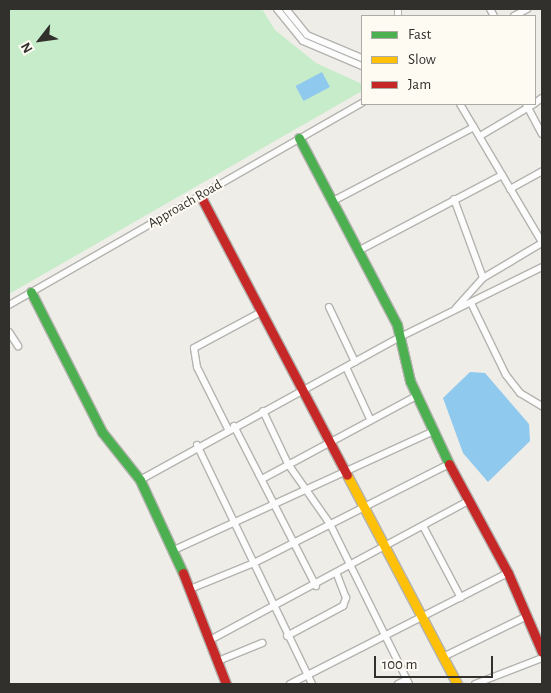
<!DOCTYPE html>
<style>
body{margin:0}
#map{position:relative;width:551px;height:693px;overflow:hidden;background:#eeede8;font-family:"Alegreya Sans",sans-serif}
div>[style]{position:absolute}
.green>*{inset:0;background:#c7ecca}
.water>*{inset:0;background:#8fc9ee;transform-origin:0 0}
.roads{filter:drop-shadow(1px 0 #b4b3af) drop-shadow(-1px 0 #b4b3af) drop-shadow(0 1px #b4b3af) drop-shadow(0 -1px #b4b3af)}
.street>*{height:6px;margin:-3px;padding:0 3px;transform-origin:3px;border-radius:3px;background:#fcfcfc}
.fast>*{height:9px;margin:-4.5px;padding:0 4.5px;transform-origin:4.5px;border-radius:4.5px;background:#4caf50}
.slow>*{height:9px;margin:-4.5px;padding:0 4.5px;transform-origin:4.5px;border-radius:4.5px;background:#ffc107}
.jam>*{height:9px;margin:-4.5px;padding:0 4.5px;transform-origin:4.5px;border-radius:4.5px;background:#c62828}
span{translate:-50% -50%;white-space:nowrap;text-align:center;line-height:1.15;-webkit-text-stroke:4px #fefbf3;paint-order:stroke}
.street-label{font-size:14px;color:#31302d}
.frame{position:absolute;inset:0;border:10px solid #31302d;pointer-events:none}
.legend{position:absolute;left:361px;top:15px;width:175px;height:90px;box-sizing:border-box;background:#fefbf3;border:1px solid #acaaa4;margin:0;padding:6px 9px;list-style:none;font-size:15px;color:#31302d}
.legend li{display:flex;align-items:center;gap:10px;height:25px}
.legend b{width:25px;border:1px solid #acaaa4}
.north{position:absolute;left:15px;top:15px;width:50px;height:50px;-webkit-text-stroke:4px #fefbf3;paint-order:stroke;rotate:240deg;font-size:14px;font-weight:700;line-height:20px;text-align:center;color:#31302d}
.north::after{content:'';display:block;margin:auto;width:18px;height:22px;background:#31302d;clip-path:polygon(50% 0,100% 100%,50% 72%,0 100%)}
.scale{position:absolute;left:374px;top:656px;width:119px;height:22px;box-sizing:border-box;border:2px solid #31302d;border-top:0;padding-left:6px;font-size:15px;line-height:18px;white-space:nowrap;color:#31302d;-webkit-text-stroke:4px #fefbf3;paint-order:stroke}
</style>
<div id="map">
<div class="green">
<div style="clip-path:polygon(9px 9px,262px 9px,275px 30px,316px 63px,362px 84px,362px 91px,9px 294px)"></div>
</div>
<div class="water">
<div style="left:322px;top:72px;width:17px;height:30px;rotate:62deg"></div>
<div style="clip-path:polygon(470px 372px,485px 373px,529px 424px,530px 441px,488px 482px,463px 453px,443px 398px)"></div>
</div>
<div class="roads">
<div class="street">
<div style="left:277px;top:9px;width:41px;rotate:50.9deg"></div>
<div style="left:303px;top:41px;width:64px;rotate:23deg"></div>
<div style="left:286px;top:9px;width:33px;rotate:51deg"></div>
<div style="left:307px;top:35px;width:60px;rotate:22.7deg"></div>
<div style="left:490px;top:9px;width:8px;rotate:60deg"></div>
<div style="left:398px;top:14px;width:5px;rotate:-90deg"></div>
<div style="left:514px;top:16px;width:15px;rotate:-28deg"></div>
<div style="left:535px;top:103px;width:9px;rotate:-36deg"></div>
<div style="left:460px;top:104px;width:161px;rotate:59.3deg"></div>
<div style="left:526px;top:104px;width:34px;rotate:62deg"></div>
<div style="left:480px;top:136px;width:63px;rotate:-30.7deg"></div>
<div style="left:510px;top:189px;width:37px;rotate:-29deg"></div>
<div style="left:454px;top:199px;width:84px;rotate:69.8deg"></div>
<div style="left:333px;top:201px;width:159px;rotate:-27.7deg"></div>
<div style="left:358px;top:251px;width:163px;rotate:-27.8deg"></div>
<div style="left:471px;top:303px;width:80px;rotate:64.1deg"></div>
<div style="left:506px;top:375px;width:23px;rotate:52deg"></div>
<div style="left:520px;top:393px;width:26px;rotate:31deg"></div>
<div style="left:9px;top:305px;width:407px;rotate:-29.8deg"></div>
<div style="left:329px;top:307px;width:61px;rotate:64.7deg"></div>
<div style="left:456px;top:308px;width:40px;rotate:-48deg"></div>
<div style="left:483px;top:278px;width:69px;rotate:-30.7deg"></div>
<div style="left:9px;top:332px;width:17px;rotate:57deg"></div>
<div style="left:346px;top:367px;width:57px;rotate:65.2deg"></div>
<div style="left:263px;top:411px;width:59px;rotate:64.7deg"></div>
<div style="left:288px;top:464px;width:73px;rotate:55deg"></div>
<div style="left:330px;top:524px;width:178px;rotate:63.7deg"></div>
<div style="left:234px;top:426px;width:180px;rotate:62.9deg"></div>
<div style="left:228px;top:429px;width:69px;rotate:-116.6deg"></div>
<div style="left:197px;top:367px;width:19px;rotate:-99deg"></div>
<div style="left:194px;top:348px;width:78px;rotate:-28.2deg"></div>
<div style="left:197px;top:445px;width:265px;rotate:64.3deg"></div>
<div style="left:262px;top:479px;width:175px;rotate:-28.3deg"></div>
<div style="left:140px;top:480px;width:297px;rotate:-28.8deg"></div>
<div style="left:400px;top:337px;width:158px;rotate:-26.2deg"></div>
<div style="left:423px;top:526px;width:81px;rotate:62.2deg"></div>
<div style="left:174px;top:550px;width:284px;rotate:-24.6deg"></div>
<div style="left:190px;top:589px;width:69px;rotate:-22.1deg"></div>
<div style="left:254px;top:563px;width:216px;rotate:-26.9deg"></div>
<div style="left:287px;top:636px;width:64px;rotate:-28.2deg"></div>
<div style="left:343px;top:606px;width:9px;rotate:-69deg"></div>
<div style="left:346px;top:598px;width:26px;rotate:-111deg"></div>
<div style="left:210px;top:640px;width:293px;rotate:-28.3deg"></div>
<div style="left:443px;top:657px;width:93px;rotate:-26deg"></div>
<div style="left:218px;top:661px;width:48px;rotate:-22.2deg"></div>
<div style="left:290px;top:684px;width:245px;rotate:-27deg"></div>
<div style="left:398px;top:684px;width:9px;rotate:-27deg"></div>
<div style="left:475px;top:684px;width:72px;rotate:-21.2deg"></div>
</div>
<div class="fast">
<div style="left:299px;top:138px;width:211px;rotate:62.3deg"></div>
<div style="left:397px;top:325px;width:57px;rotate:76.9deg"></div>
<div style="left:410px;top:381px;width:92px;rotate:64.8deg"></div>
<div style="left:31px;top:292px;width:157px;rotate:63.1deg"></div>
<div style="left:102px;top:432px;width:61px;rotate:51.6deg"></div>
<div style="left:140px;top:480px;width:102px;rotate:65.2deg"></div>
</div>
<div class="slow">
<div style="left:347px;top:475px;width:236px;rotate:62.2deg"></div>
</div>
<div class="jam">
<div style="left:200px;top:195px;width:316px;rotate:62.3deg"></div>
<div style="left:449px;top:464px;width:124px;rotate:61.6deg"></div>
<div style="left:508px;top:573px;width:86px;rotate:66.7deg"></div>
<div style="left:183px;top:573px;width:119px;rotate:68.8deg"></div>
</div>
</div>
<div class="street-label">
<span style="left:185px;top:204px;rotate:-30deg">Approach Road</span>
</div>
<div class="frame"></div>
<ul class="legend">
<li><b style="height:6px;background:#4caf50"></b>Fast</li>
<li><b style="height:6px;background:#ffc107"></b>Slow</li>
<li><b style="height:6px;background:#c62828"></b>Jam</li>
</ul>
<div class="north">N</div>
<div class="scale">100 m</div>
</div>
